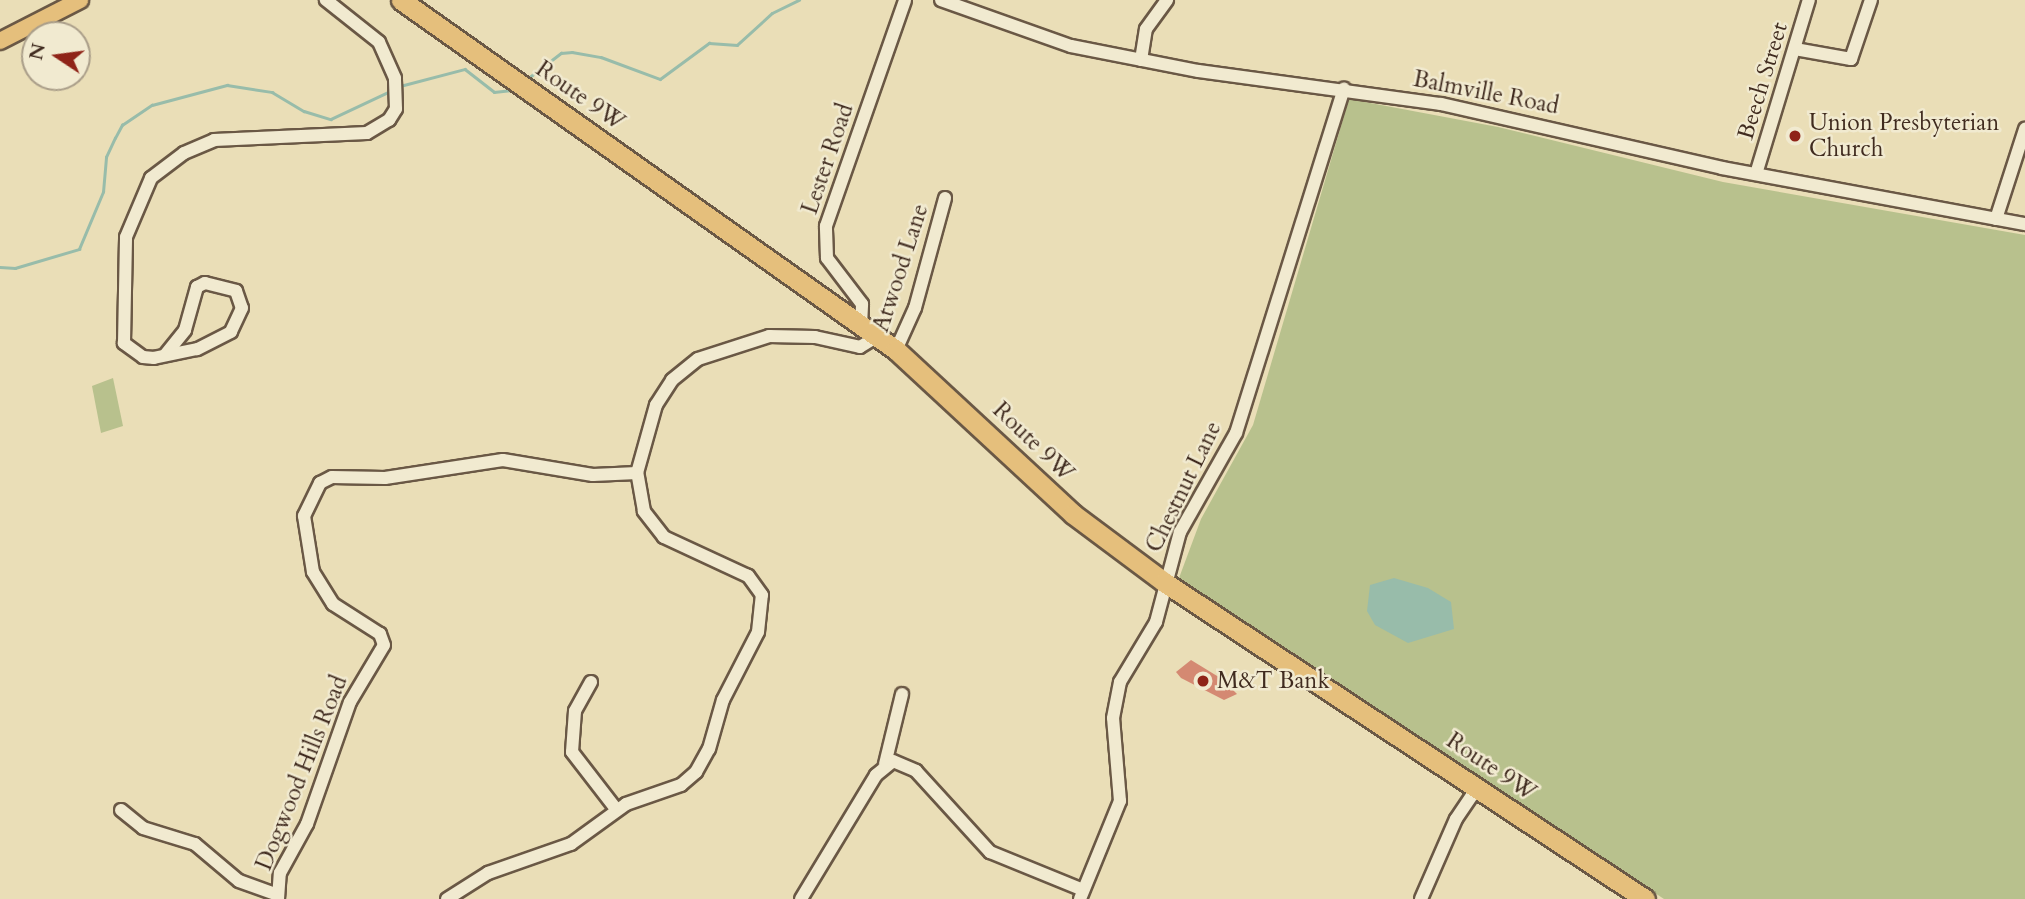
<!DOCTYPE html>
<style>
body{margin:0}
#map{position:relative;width:2025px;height:899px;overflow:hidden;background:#eadeb7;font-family:Cardo,serif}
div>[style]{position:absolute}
.green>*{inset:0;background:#b8c18d}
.water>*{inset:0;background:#98bcaa}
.stream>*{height:2.5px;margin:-1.25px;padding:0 1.25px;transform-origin:1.25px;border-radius:1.25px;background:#98bcaa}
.building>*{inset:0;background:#d48972}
.roads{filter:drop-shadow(2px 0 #6a5845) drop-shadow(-2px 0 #6a5845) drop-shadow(0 2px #6a5845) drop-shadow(0 -2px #6a5845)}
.minor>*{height:12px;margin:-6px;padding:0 6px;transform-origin:6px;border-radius:6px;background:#f1ead0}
.major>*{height:16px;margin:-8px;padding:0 8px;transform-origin:8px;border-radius:8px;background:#e5bf7c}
.highway>*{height:19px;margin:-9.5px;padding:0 9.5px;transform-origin:9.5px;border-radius:9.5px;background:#e5bf7c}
.dots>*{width:19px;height:19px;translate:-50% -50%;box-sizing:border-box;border:4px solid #f1ead0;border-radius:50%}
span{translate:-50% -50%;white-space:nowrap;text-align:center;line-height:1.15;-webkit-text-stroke:5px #f1ead0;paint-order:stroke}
.street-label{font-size:23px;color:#402b1f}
.poi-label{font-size:23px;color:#402b1f}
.left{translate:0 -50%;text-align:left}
.north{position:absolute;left:21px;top:21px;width:70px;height:70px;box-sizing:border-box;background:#f1ead0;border:2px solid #aa9e89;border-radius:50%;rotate:283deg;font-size:19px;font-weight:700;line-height:28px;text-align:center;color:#402b1f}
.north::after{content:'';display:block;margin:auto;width:24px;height:32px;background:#8f2418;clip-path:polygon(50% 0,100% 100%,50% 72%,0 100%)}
</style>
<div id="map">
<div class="green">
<div style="clip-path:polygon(1349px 99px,1498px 127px,1723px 182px,2025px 235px,2025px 899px,1664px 899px,1179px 578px,1201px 519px,1253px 425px)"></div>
<div style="clip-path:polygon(113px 378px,123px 426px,101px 433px,92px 386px)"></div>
</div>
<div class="water">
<div style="clip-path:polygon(1394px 578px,1428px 588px,1451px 602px,1454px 629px,1408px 643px,1375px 625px,1367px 611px,1370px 585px)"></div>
</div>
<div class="stream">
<div style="left:527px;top:79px;width:43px;rotate:-37.4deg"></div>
<div style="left:561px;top:53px;width:11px;rotate:-5deg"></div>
<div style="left:572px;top:52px;width:29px;rotate:10deg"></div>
<div style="left:601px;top:57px;width:63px;rotate:20.4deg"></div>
<div style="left:660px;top:79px;width:61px;rotate:-36.3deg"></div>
<div style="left:709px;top:43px;width:28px;rotate:4deg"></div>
<div style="left:737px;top:45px;width:47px;rotate:-42.4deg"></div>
<div style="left:772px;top:13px;width:30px;rotate:-26deg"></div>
<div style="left:400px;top:86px;width:67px;rotate:-14.7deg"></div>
<div style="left:465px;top:69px;width:37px;rotate:38deg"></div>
<div style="left:494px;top:92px;width:18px;rotate:-6deg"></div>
<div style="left:0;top:267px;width:15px;rotate:4deg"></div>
<div style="left:15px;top:268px;width:67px;rotate:-16.5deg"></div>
<div style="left:79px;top:249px;width:62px;rotate:-67.2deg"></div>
<div style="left:103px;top:192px;width:35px;rotate:-85deg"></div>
<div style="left:106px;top:157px;width:21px;rotate:-65deg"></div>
<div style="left:115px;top:138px;width:15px;rotate:-62deg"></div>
<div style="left:122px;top:125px;width:36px;rotate:-34deg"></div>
<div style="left:152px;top:105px;width:78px;rotate:-14.9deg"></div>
<div style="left:227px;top:85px;width:46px;rotate:8.8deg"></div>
<div style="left:272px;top:92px;width:37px;rotate:31deg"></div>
<div style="left:304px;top:111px;width:28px;rotate:17deg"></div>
<div style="left:331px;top:119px;width:63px;rotate:-25.3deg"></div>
</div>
<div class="building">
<div style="clip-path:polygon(1191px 660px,1222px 679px,1237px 694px,1224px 700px,1181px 678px,1176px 672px)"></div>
</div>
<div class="roads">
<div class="minor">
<div style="left:941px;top:0;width:138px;rotate:19.5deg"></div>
<div style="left:1071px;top:46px;width:130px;rotate:11.1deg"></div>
<div style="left:1199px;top:71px;width:244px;rotate:7.8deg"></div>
<div style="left:1441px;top:104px;width:288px;rotate:12.8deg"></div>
<div style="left:1722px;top:168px;width:308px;rotate:10.5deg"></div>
<div style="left:1795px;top:49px;width:57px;rotate:10.1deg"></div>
<div style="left:1851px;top:59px;width:62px;rotate:-71.3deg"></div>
<div style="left:1141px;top:60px;width:31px;rotate:-81deg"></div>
<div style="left:1146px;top:29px;width:36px;rotate:-54deg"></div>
<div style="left:1756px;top:174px;width:182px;rotate:-73.1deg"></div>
<div style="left:1996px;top:219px;width:95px;rotate:-72.1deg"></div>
<div style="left:861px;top:325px;width:21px;rotate:-87deg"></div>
<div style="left:862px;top:304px;width:58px;rotate:-127.3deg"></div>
<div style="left:827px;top:258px;width:32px;rotate:-92deg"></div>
<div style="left:826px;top:226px;width:239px;rotate:-70.7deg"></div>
<div style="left:896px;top:350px;width:46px;rotate:-65.7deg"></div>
<div style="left:915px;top:308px;width:114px;rotate:-74.7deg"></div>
<div style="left:165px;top:355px;width:32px;rotate:-51deg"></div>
<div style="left:185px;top:330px;width:45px;rotate:-74.4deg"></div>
<div style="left:197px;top:287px;width:9px;rotate:-27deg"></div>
<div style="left:205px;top:283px;width:32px;rotate:14deg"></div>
<div style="left:236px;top:291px;width:18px;rotate:71deg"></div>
<div style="left:242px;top:308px;width:26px;rotate:115deg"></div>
<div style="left:231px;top:332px;width:38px;rotate:153deg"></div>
<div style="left:197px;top:349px;width:44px;rotate:168.2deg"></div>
<div style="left:154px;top:358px;width:11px;rotate:-175deg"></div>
<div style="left:143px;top:357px;width:24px;rotate:-144deg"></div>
<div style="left:124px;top:343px;width:106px;rotate:-88.9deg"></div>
<div style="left:126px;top:237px;width:64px;rotate:-67deg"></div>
<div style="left:151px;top:178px;width:41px;rotate:-37.1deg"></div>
<div style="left:184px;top:153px;width:33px;rotate:-23deg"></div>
<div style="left:214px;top:140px;width:153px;rotate:-2.6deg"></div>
<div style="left:367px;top:133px;width:26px;rotate:-31deg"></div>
<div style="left:389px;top:120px;width:13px;rotate:-58deg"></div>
<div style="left:396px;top:109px;width:31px;rotate:-92deg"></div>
<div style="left:395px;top:78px;width:39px;rotate:-114deg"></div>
<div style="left:379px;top:42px;width:68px;rotate:-141.6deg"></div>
<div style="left:591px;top:682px;width:33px;rotate:119deg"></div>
<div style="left:575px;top:711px;width:41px;rotate:94.2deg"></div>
<div style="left:572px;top:752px;width:72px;rotate:52.3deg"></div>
<div style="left:885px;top:764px;width:72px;rotate:-76.3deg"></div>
<div style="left:121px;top:810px;width:28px;rotate:39deg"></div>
<div style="left:143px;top:828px;width:54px;rotate:17.1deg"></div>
<div style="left:195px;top:844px;width:57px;rotate:40.1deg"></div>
<div style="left:239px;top:881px;width:41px;rotate:19.7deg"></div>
<div style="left:278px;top:899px;width:26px;rotate:-86deg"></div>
<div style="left:280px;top:873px;width:56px;rotate:-61.1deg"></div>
<div style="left:307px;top:824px;width:129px;rotate:-70.6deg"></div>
<div style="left:350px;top:702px;width:66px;rotate:-59.2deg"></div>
<div style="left:384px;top:645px;width:12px;rotate:-110deg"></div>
<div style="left:380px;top:634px;width:56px;rotate:-147.4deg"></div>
<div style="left:333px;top:604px;width:38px;rotate:-122deg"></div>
<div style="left:313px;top:572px;width:57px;rotate:-99.1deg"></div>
<div style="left:304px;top:516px;width:37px;rotate:-64deg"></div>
<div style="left:320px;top:483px;width:13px;rotate:-27deg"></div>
<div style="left:332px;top:477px;width:53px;rotate:1.1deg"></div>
<div style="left:385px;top:478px;width:119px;rotate:-8.7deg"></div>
<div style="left:503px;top:460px;width:91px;rotate:9.5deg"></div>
<div style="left:593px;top:475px;width:44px;rotate:-2.6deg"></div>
<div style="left:637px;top:473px;width:71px;rotate:-74.4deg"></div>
<div style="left:656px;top:405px;width:30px;rotate:-57deg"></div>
<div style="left:672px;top:380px;width:33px;rotate:-39deg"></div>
<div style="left:698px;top:359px;width:75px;rotate:-17.9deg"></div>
<div style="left:769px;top:336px;width:46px;rotate:1.2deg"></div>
<div style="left:815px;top:337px;width:46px;rotate:12.5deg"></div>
<div style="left:860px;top:347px;width:19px;rotate:-32deg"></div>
<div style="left:447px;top:899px;width:49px;rotate:-32.4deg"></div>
<div style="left:488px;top:873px;width:88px;rotate:-19.3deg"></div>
<div style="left:571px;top:844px;width:68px;rotate:-36deg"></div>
<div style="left:626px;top:804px;width:58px;rotate:-19.1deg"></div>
<div style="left:681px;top:785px;width:20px;rotate:-41deg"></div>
<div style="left:696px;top:772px;width:26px;rotate:-61deg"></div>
<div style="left:709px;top:749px;width:51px;rotate:-74.1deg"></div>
<div style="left:723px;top:700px;width:76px;rotate:-62.8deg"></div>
<div style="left:758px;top:632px;width:37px;rotate:-84deg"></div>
<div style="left:762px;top:595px;width:24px;rotate:-126deg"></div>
<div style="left:748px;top:576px;width:93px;rotate:-155.1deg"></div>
<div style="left:664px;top:537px;width:33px;rotate:-128deg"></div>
<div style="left:644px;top:511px;width:39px;rotate:-100deg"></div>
<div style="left:801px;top:899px;width:145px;rotate:-58.8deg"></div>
<div style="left:876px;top:775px;width:22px;rotate:-39deg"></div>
<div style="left:893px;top:761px;width:25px;rotate:23deg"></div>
<div style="left:916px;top:771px;width:110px;rotate:47.6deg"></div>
<div style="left:990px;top:852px;width:100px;rotate:22.2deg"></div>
<div style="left:1080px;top:899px;width:106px;rotate:-67.8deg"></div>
<div style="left:1120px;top:801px;width:83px;rotate:-94.8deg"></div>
<div style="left:1113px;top:718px;width:37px;rotate:-79deg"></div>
<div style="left:1120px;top:682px;width:70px;rotate:-59deg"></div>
<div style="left:1156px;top:622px;width:93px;rotate:-75.1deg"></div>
<div style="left:1180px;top:532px;width:114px;rotate:-60.5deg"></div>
<div style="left:1236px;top:433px;width:361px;rotate:-72.6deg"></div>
<div style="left:1421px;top:899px;width:87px;rotate:-66.4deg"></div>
<div style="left:1456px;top:819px;width:37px;rotate:-56deg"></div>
</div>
<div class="major">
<div style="left:0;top:41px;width:90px;rotate:-27.1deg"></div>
</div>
<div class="highway">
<div style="left:401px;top:0;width:606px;rotate:35.26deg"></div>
<div style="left:896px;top:350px;width:241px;rotate:42.8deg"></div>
<div style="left:1073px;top:514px;width:114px;rotate:36.8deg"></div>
<div style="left:1164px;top:582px;width:576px;rotate:33.39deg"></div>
</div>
</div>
<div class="dots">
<div style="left:1795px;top:136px;background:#8f2418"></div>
<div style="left:1203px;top:681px;background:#8f2418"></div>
</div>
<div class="street-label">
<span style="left:1763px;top:81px;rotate:-73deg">Beech Street</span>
<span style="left:1486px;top:93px;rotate:11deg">Balmville Road</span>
<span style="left:580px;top:96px;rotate:35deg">Route 9W</span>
<span style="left:828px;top:159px;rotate:-71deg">Lester Road</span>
<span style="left:901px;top:268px;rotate:-72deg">Atwood Lane</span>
<span style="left:1033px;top:442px;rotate:44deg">Route 9W</span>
<span style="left:1184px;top:487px;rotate:-64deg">Chestnut Lane</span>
<span style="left:1491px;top:767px;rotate:34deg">Route 9W</span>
<span style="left:302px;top:773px;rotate:-68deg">Dogwood Hills Road</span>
</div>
<div class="poi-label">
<span class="left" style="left:1809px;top:136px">Union Presbyterian<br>Church</span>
<span class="left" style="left:1217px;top:681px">M&amp;T Bank</span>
</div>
<div class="north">N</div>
</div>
